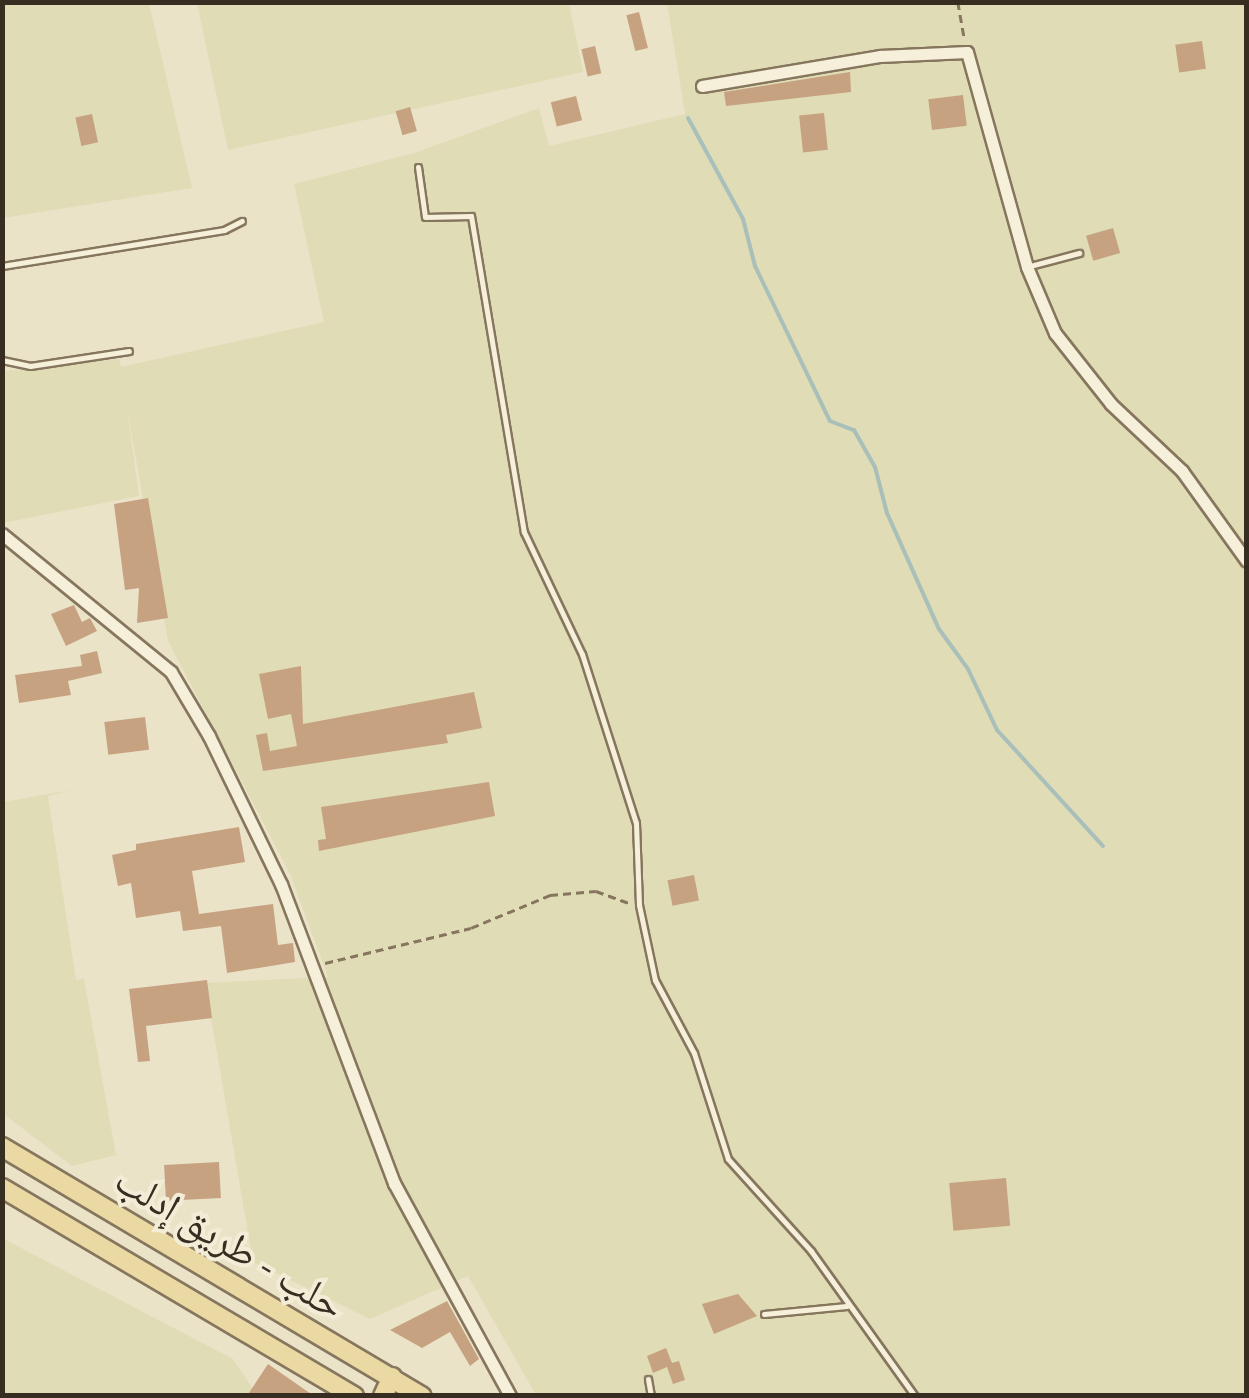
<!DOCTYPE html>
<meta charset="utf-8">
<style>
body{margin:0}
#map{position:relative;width:1249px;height:1398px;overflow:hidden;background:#ebe3c8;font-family:"Zilla Slab","Noto Naskh Arabic",serif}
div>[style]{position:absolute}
.farmland>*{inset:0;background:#e0dcb6}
.stream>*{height:4px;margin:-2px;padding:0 2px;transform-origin:2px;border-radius:2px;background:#a8bfba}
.building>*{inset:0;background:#c6a281;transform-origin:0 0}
.path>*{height:2.5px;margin-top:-1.25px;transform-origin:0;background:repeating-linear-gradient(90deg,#86765e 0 8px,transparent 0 13px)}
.roads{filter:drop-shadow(2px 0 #86765e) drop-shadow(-2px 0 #86765e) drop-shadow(0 2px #86765e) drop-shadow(0 -2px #86765e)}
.service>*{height:5px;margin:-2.5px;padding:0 2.5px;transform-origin:2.5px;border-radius:2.5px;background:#f6f0da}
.minor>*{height:11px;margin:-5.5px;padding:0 5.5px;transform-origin:5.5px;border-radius:5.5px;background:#f6f0da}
.primary>*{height:18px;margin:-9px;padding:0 9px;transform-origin:9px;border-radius:9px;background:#ebd9a3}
span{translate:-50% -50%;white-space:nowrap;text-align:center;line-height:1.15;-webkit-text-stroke:8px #f3edd7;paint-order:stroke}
.street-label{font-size:40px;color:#372d21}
.frame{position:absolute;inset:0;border:5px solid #372d21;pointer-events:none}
</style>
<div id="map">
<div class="farmland">
<div style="clip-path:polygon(3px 3px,149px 3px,192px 188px,3px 218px)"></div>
<div style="clip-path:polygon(197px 3px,569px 3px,583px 72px,228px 150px)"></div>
<div style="clip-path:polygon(667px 3px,1246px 3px,1246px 1395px,536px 1395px,468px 1276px,370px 1319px,253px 1262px,205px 983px,328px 977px,290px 874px,168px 641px,127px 408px,139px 496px,3px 523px,3px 371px,119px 359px,121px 367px,324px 322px,294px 184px,414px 153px,539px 108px,549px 146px,685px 114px)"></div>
<div style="clip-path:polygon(72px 790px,48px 796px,76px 980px,84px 979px,116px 1155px,72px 1166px,2px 1113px,3px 802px)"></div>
<div style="clip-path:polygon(2px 1238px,233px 1359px,257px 1395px,3px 1395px)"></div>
</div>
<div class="stream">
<div style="left:688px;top:118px;width:115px;rotate:61.4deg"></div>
<div style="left:743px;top:219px;width:49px;rotate:75.7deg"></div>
<div style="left:755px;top:266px;width:172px;rotate:64.2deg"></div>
<div style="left:830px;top:421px;width:26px;rotate:21deg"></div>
<div style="left:854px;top:430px;width:43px;rotate:60.4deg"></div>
<div style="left:875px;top:467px;width:48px;rotate:75.4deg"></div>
<div style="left:887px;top:513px;width:127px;rotate:65.9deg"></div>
<div style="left:939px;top:629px;width:49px;rotate:54.1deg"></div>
<div style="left:968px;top:669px;width:68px;rotate:64.6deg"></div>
<div style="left:997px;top:730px;width:157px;rotate:47.6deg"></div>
</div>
<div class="building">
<div style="left:639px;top:12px;width:37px;height:13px;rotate:76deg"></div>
<div style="left:1202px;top:41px;width:28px;height:27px;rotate:82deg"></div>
<div style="left:595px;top:46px;width:28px;height:14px;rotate:77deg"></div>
<div style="clip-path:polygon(850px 72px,851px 92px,726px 106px,724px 92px)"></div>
<div style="left:963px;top:95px;width:31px;height:35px;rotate:83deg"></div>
<div style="left:576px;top:96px;width:25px;height:26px;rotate:76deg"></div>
<div style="left:410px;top:107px;width:25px;height:15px;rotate:74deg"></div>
<div style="left:824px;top:113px;width:37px;height:25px;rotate:84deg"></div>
<div style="left:92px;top:114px;width:29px;height:17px;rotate:78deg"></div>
<div style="left:1113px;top:228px;width:26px;height:28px;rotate:74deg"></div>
<div style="clip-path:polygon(148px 498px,168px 618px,137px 623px,139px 588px,125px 590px,114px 504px)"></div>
<div style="clip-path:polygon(74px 605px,82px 622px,90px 618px,97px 631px,66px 646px,51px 614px)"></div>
<div style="clip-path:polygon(97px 651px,102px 673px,68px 681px,71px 695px,19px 703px,15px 675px,82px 666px,80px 655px)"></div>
<div style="clip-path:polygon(301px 666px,303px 724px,474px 692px,482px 728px,446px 735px,448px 743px,263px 771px,256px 735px,267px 733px,270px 751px,297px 746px,291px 714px,268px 719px,259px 674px)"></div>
<div style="left:145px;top:717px;width:33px;height:41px;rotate:83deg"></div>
<div style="clip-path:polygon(489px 782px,495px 816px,319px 851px,318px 840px,326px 839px,321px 807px)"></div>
<div style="clip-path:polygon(239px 827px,245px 862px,192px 871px,199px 914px,273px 904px,278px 945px,293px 943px,295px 962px,227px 973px,221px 926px,183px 931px,180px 911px,136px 918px,131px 883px,118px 886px,112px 855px,136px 850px,136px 844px)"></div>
<div style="left:694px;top:875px;width:26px;height:27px;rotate:79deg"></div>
<div style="clip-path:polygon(207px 980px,212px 1018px,146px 1026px,150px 1061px,138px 1062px,129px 989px)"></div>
<div style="left:219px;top:1162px;width:36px;height:55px;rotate:87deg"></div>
<div style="left:1006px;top:1178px;width:48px;height:57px;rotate:85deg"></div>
<div style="clip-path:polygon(738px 1294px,757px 1316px,714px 1334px,702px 1304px)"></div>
<div style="clip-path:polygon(447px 1301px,479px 1359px,470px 1366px,450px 1332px,422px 1348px,390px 1330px)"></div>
<div style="clip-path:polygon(666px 1348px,672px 1363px,679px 1361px,685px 1380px,673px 1384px,667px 1367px,653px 1373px,647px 1356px)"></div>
<div style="clip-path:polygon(268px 1364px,314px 1396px,247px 1396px)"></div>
</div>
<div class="path">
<div style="left:958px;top:2px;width:39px;rotate:80deg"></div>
<div style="left:325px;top:963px;width:150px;rotate:-13.5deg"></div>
<div style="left:471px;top:928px;width:86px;rotate:-22.7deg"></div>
<div style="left:550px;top:895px;width:46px;rotate:-5deg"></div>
<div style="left:596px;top:891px;width:38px;rotate:20deg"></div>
</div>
<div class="roads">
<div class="service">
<div style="left:418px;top:167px;width:50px;rotate:82deg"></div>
<div style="left:425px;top:217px;width:46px;rotate:-1.2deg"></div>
<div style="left:471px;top:216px;width:320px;rotate:80.5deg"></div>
<div style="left:524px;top:532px;width:135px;rotate:64.6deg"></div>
<div style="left:582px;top:654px;width:177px;rotate:72.3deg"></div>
<div style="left:636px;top:823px;width:82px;rotate:87.9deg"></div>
<div style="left:639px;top:905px;width:77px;rotate:78deg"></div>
<div style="left:655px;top:980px;width:83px;rotate:61.9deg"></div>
<div style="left:694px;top:1053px;width:111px;rotate:72.2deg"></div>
<div style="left:728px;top:1159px;width:124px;rotate:47.9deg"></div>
<div style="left:811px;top:1251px;width:178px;rotate:54.4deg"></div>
<div style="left:2px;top:266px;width:225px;rotate:-9.2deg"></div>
<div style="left:224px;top:230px;width:20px;rotate:-27deg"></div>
<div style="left:1030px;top:266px;width:51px;rotate:-14.9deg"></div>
<div style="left:2px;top:360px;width:29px;rotate:12deg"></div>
<div style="left:30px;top:366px;width:100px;rotate:-8.6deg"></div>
<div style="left:764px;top:1314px;width:83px;rotate:-5.5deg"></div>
<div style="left:648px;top:1379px;width:17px;rotate:80deg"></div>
</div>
<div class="minor">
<div style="left:702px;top:86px;width:181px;rotate:-9.6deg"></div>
<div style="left:880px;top:56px;width:87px;rotate:-2.6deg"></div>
<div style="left:967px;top:52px;width:223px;rotate:74.4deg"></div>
<div style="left:1027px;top:267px;width:72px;rotate:67deg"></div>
<div style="left:1055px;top:333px;width:90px;rotate:51.7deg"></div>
<div style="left:1111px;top:404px;width:98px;rotate:43.3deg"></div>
<div style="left:1182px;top:471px;width:110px;rotate:54.3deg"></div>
<div style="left:2px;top:534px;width:218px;rotate:39.2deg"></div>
<div style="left:171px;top:672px;width:74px;rotate:59.3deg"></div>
<div style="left:209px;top:736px;width:165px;rotate:64.1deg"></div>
<div style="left:281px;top:884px;width:320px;rotate:69.3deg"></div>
<div style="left:394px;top:1183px;width:243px;rotate:61.4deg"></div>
</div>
<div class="primary">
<div style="left:2px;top:1147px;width:488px;rotate:30.7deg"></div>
<div style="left:2px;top:1188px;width:409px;rotate:30.6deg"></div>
<div style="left:383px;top:1396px;width:21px;rotate:-65deg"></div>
</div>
</div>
<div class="street-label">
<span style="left:230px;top:1242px;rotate:31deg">حلب - طريق إدلب</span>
</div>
<div class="frame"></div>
</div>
